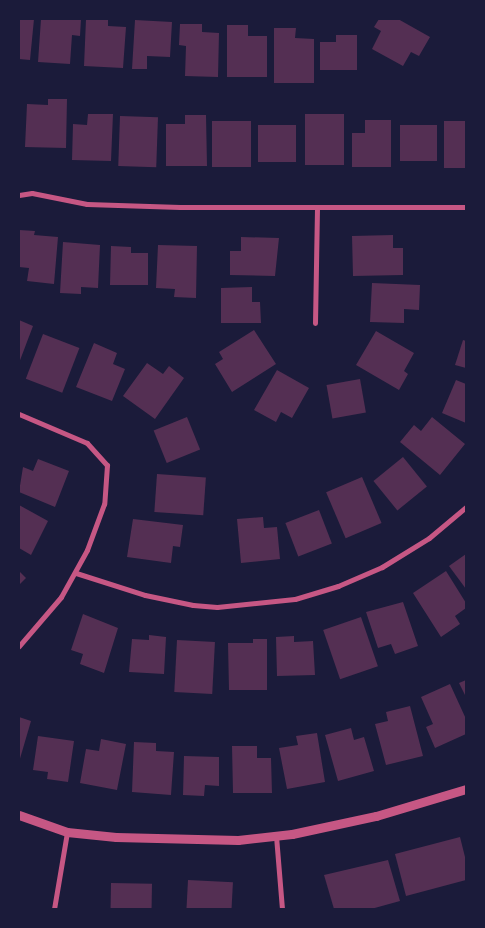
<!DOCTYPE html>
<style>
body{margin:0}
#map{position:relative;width:485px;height:928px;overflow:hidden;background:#1b1b3a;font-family:Jost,sans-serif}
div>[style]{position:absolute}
.building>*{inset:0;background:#542f53;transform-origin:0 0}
.minor>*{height:5px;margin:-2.5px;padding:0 2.5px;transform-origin:2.5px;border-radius:2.5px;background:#c65784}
.tertiary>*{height:9px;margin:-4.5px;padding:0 4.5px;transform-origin:4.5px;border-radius:4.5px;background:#c65784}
span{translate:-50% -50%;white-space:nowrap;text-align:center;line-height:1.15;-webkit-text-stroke:5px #1b1b3a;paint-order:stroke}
.frame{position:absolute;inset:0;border:20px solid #1b1b3a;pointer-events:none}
</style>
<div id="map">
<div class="building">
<div style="clip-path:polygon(19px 19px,34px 19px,30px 60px,19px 59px)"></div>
<div style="clip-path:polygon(41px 19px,81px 19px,80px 36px,72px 35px,70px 64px,38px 62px)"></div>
<div style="clip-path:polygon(86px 19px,108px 19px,108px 26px,126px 27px,123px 68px,84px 66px)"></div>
<div style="clip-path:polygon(379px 19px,398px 19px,430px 37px,419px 56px,411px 52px,403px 66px,372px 49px,381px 31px,374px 27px)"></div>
<div style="clip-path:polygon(135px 20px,172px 22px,170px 57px,147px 56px,147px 69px,132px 69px)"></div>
<div style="clip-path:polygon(180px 24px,202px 24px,202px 32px,219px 33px,218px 77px,185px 76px,186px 46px,179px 45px)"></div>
<div style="clip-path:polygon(227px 25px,248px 25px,248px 36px,267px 36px,267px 77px,227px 77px)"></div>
<div style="clip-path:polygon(274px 28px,296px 28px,295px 38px,314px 39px,314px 83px,274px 83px)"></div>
<div style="clip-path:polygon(336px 35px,357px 35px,357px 70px,320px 70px,320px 42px,336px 42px)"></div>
<div style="clip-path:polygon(48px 99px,67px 99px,66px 148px,25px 147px,27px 104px,48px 105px)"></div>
<div style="clip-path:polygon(88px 114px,113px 114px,111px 161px,72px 160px,73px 124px,87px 125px)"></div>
<div style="left:305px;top:114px;width:39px;height:51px"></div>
<div style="clip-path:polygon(185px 115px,206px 115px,207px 166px,166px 166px,166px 124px,185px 124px)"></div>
<div style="left:120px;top:116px;width:38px;height:50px;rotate:2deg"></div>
<div style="clip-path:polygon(365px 120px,391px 120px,391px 167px,352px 167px,352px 133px,365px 133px)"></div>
<div style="left:212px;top:121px;width:39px;height:46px"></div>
<div style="left:444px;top:121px;width:22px;height:47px"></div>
<div style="left:258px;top:125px;width:38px;height:37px"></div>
<div style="left:400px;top:125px;width:37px;height:36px"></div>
<div style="clip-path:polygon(19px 230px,35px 231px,34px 235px,58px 237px,54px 284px,27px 281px,29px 268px,19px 267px)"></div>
<div style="clip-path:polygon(393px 235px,393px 248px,403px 248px,403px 275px,353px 276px,352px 236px)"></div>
<div style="clip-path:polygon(241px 237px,279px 238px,275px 276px,230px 275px,230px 251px,241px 251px)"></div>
<div style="clip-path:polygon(63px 242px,100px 245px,98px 288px,81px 287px,81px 294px,60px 293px)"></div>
<div style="clip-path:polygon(158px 245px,197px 246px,196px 298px,174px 297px,175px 289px,156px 288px)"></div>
<div style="clip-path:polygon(111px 246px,131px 247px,131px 253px,148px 253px,148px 285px,110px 285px)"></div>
<div style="clip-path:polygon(372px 283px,420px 285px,419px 310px,404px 309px,404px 323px,370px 322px)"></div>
<div style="clip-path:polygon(252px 287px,252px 302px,260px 302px,261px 323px,221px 323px,221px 288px)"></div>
<div style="clip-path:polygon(19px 320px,33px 326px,19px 363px)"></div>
<div style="clip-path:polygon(254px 330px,276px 364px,232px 392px,215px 364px,223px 359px,219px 352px)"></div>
<div style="clip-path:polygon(376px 331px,414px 353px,404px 371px,408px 374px,399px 390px,356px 365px)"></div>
<div style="left:43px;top:334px;width:39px;height:48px;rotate:21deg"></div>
<div style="clip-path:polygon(463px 340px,466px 341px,466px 368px,455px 365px)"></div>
<div style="clip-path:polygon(94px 343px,117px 353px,113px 364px,125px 369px,112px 401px,76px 387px)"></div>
<div style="clip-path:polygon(147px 363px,163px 374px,169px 366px,184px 378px,155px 419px,123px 396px)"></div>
<div style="clip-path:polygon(277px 370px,309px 388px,292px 418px,281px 412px,276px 422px,254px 410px)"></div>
<div style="left:360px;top:379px;width:34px;height:34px;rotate:80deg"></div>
<div style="clip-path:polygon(456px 380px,466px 384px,466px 423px,442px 413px)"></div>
<div style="left:187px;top:417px;width:35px;height:36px;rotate:68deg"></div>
<div style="clip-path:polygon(432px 417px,465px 444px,440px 475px,400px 442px,414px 425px,421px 431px)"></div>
<div style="left:403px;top:457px;width:38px;height:38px;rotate:51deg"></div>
<div style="clip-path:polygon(38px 459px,69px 471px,55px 507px,19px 492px,23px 467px,33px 471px)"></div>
<div style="left:157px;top:474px;width:49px;height:38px;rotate:4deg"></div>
<div style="left:362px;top:477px;width:50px;height:39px;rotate:67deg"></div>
<div style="clip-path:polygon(19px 505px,48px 521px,31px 555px,19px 548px)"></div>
<div style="left:319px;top:510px;width:36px;height:36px;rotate:69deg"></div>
<div style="clip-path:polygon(263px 517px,264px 528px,277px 527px,280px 559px,241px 563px,237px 519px)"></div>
<div style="clip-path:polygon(133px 519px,183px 525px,180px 547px,173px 546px,171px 563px,127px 557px)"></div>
<div style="clip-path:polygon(466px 554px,466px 589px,449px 566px)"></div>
<div style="clip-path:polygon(19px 571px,26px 578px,19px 585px)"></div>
<div style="clip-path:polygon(446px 571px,466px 603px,466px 608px,455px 616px,460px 624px,441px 637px,413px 593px)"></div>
<div style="clip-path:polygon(403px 602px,418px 646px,395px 654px,391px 644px,378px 648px,366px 612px)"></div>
<div style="clip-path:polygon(83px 614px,118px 628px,104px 673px,80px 664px,83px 654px,71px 650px)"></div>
<div style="left:361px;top:617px;width:52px;height:40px;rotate:71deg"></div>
<div style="clip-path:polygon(149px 635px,166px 637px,164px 674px,129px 672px,132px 639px,149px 640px)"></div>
<div style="clip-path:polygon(294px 636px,294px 642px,313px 641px,315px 675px,277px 676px,276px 637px)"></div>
<div style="clip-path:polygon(253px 639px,267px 639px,267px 690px,229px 690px,228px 643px,253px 643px)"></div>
<div style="left:177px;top:640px;width:38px;height:52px;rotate:3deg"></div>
<div style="clip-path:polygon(466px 680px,466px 697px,459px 683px)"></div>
<div style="clip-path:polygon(450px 684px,466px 719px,466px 734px,435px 748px,426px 727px,433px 724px,421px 697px)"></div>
<div style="clip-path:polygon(410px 706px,423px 756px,386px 765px,375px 724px,388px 721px,386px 712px)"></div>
<div style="clip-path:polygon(19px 717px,31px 721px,19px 762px)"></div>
<div style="clip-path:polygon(351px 728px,354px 740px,364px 737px,374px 771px,338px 781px,325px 735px)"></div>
<div style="clip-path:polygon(317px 733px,325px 782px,287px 789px,279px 748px,298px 745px,296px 736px)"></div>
<div style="clip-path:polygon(38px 736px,74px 741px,68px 782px,47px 779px,48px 772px,33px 770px)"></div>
<div style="clip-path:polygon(101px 739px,126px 744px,117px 790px,80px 783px,86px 749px,99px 751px)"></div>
<div style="clip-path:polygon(134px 742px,156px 743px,156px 751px,174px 752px,171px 795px,132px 792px)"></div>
<div style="clip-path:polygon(232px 746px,257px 746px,257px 758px,271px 758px,272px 793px,233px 793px)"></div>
<div style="clip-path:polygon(184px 756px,219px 757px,219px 786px,205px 785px,204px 796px,183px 795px)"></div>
<div style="clip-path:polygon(460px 837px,466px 861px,466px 880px,406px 896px,395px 854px)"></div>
<div style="clip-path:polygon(388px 860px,400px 901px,371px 909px,334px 909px,324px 875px)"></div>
<div style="left:188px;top:880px;width:45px;height:29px;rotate:3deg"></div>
<div style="left:111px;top:883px;width:41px;height:26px;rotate:1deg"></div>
</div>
<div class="minor">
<div style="left:19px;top:195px;width:13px;rotate:-9deg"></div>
<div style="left:32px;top:193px;width:56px;rotate:11.3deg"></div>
<div style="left:87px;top:204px;width:93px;rotate:1.8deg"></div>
<div style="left:180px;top:207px;width:286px"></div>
<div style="left:315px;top:323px;width:116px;rotate:-89deg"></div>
<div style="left:19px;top:414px;width:74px;rotate:23.1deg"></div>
<div style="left:87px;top:443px;width:30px;rotate:48deg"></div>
<div style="left:107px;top:465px;width:39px;rotate:94deg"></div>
<div style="left:104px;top:504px;width:49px;rotate:110.3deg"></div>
<div style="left:87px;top:550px;width:54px;rotate:119deg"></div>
<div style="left:61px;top:597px;width:65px;rotate:130.6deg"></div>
<div style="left:76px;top:573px;width:72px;rotate:17.7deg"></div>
<div style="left:145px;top:595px;width:49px;rotate:11.8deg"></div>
<div style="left:193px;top:605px;width:24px;rotate:5deg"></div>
<div style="left:217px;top:607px;width:78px;rotate:-5.9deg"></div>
<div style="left:295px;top:599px;width:45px;rotate:-16.8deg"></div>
<div style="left:338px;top:586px;width:48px;rotate:-23.4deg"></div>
<div style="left:382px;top:567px;width:55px;rotate:-31.7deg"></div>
<div style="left:429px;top:538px;width:48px;rotate:-40deg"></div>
<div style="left:276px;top:836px;width:73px;rotate:85.3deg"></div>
<div style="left:54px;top:909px;width:78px;rotate:-80.4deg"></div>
</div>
<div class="tertiary">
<div style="left:19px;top:815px;width:51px;rotate:19.5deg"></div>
<div style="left:67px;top:832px;width:49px;rotate:5.8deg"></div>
<div style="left:116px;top:837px;width:122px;rotate:1.4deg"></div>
<div style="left:238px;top:840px;width:54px;rotate:-6.3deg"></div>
<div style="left:292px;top:834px;width:86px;rotate:-12.1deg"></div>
<div style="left:376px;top:816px;width:94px;rotate:-16.7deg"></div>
</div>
<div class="frame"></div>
</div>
